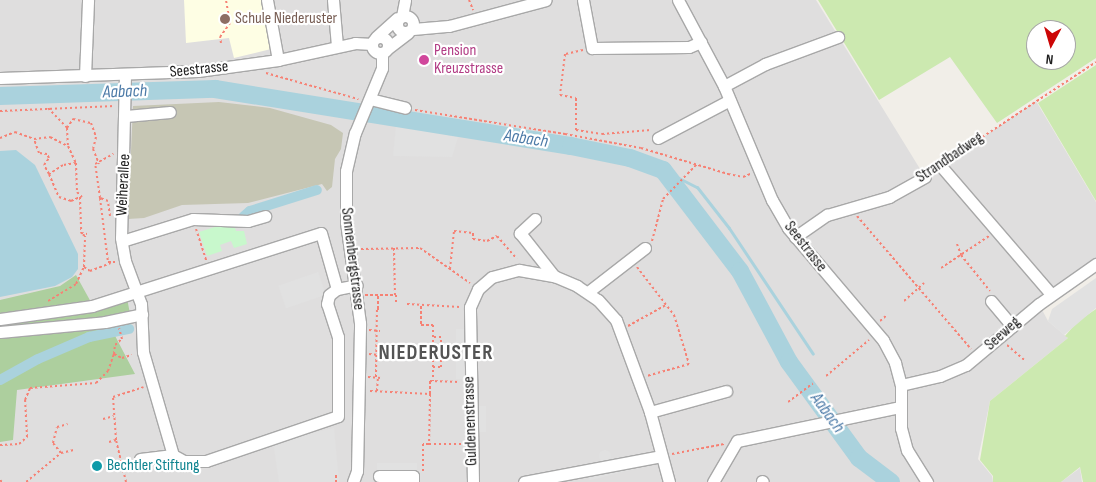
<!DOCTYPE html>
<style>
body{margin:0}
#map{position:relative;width:1096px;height:482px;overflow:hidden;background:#f1eee8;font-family:"Sofia Sans Condensed",sans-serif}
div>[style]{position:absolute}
.residential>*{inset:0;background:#dfdede}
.education>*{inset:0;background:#fefee4}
.construction>*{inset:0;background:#c6c6b4}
.grass>*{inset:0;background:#cce9b0}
.forest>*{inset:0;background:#adcf9e}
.park>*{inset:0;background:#c8f8cc}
.parking>*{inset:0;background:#e1e1e1;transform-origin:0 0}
.round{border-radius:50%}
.water>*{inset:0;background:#aad2dd}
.stream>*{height:3px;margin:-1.5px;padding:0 1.5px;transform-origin:1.5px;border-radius:1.5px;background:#aad2dd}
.canal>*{height:10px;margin:-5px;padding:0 5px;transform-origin:5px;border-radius:5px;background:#aad2dd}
.river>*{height:18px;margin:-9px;padding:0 9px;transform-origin:9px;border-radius:9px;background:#aad2dd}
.path>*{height:2px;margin-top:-1px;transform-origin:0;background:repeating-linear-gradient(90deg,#f68174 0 2.5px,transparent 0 5px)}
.roads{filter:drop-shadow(1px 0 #a8a8a8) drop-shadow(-1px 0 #a8a8a8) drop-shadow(0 1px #a8a8a8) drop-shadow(0 -1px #a8a8a8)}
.minor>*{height:11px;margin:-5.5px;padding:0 5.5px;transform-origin:5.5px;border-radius:5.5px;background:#fff}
.minor>.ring{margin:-5.5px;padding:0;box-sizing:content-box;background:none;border:11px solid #fff;border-radius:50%}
.dots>*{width:14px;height:14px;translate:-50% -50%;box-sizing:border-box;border:2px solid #fff;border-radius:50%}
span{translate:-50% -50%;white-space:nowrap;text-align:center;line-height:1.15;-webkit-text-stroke:4.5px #fff;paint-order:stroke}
.education-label{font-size:16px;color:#785e54}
.left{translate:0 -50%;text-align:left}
.hotel-label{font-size:16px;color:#b23c85}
.street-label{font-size:16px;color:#212121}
.culture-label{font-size:16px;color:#0d838f}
.water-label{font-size:18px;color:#4c7aa7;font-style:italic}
.district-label{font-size:21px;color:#545454;font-weight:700;letter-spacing:1px}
.north{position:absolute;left:1026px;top:20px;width:50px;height:50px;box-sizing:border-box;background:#fff;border:1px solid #a6a6a6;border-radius:50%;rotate:186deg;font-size:14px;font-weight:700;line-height:20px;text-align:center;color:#212121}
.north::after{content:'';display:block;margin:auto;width:18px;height:22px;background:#cc0606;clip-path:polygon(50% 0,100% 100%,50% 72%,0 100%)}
</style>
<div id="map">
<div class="residential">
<div style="clip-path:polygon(0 0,816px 0,925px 177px,1036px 101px,1096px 202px,1096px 264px,1039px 304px,1048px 321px,1068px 338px,990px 401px,978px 459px,992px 476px,993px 482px,0 482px)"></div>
<div style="clip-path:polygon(1080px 468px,1082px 482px,1061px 482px)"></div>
</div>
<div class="education">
<div style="clip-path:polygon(184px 0,263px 0,271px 49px,234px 58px,229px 38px,186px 43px)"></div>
</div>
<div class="construction">
<div style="clip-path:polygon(219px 102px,270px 108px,331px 125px,343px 133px,341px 149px,335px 159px,332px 187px,327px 191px,322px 184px,248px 203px,182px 205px,144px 218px,128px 219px,133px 106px)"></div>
</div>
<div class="grass">
<div style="clip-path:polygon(evenodd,818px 0,1096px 0,1096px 58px,997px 123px,950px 57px,879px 100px,818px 0,1036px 30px,1066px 30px,1066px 60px,1036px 60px,1036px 30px)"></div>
<div style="clip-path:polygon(1096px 65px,1096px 201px,1038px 103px)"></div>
<div style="clip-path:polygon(1096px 309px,1096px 482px,1083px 482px,1080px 467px,1061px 482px,993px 482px,993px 476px,980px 460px,990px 401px,1068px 338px,1065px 336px,1077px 322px)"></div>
</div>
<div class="forest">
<div style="clip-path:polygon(76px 275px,92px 304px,126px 293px,132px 324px,112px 330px,135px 374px,17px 390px,13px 440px,0 442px,0 300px,60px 286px)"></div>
</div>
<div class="park">
<div style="clip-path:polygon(224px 224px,234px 224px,236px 231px,244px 231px,247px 244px,234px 248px,231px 241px,220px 245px,222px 251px,207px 256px,199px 232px)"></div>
</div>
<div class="parking">
<div style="clip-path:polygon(396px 126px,458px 137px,452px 157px,393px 156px)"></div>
<div style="left:318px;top:272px;width:24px;height:42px;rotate:71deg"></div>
<div style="clip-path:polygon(1096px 278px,1096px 308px,1064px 335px,1048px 321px,1052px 309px)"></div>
<div style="left:456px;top:329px;width:8px;height:50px"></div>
<div style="left:486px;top:406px;width:26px;height:8px;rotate:90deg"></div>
<div style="clip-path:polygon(334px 428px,339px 482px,279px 482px,273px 441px)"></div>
<div class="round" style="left:599px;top:450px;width:12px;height:12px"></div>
<div style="left:377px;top:463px;width:40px;height:19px"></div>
<div style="left:642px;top:463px;width:4px;height:55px;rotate:76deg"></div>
</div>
<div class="water">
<div style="clip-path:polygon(16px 150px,35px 165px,78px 254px,78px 269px,72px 277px,55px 286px,0 297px,0 151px)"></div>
</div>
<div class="stream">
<div style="left:663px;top:170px;width:38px;rotate:27deg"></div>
<div style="left:697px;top:187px;width:52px;rotate:52deg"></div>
<div style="left:729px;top:228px;width:151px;rotate:56.3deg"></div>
<div style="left:842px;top:421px;width:12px;rotate:85deg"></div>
</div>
<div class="canal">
<div style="left:243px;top:217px;width:9px;rotate:-41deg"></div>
<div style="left:250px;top:211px;width:70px;rotate:-17.4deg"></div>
<div style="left:0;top:380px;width:43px;rotate:-28.9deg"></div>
<div style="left:38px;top:359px;width:56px;rotate:-23.3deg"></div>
<div style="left:89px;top:337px;width:41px;rotate:-11.3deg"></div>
</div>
<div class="river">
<div style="left:0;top:96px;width:215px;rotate:-1.9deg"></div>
<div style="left:215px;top:89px;width:361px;rotate:9.1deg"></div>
<div style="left:571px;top:146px;width:60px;rotate:11.5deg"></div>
<div style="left:630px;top:158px;width:35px;rotate:20deg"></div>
<div style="left:663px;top:170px;width:127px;rotate:52.7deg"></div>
<div style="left:740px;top:271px;width:103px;rotate:61.7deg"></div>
<div style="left:789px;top:362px;width:119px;rotate:53.9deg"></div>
<div style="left:859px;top:458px;width:40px;rotate:37deg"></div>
</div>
<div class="path">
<div style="left:469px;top:0;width:11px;rotate:68deg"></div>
<div style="left:221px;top:43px;width:6px;rotate:-99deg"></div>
<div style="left:220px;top:37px;width:17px;rotate:-54deg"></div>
<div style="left:230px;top:23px;width:23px;rotate:-100deg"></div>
<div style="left:583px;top:50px;width:18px;rotate:167deg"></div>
<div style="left:565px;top:54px;width:41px;rotate:97deg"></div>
<div style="left:560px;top:95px;width:16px;rotate:11deg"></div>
<div style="left:576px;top:98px;width:32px;rotate:90deg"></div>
<div style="left:576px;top:130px;width:26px;rotate:9deg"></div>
<div style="left:602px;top:134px;width:49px;rotate:-4.7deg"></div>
<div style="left:266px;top:73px;width:96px;rotate:15.8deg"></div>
<div style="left:48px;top:108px;width:28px;rotate:46deg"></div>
<div style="left:67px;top:128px;width:17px;rotate:87deg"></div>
<div style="left:415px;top:110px;width:152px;rotate:9.1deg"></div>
<div style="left:565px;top:134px;width:77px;rotate:10.4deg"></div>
<div style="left:641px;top:148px;width:91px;rotate:16.6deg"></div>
<div style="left:728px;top:174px;width:15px;rotate:11deg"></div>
<div style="left:743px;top:177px;width:8px;rotate:-23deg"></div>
<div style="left:0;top:111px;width:115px;rotate:-2.5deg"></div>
<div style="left:67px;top:128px;width:11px;rotate:-56deg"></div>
<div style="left:73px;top:119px;width:18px;rotate:13deg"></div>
<div style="left:91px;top:123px;width:15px;rotate:70deg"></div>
<div style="left:96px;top:137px;width:12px;rotate:104deg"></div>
<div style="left:93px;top:149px;width:16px;rotate:68deg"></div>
<div style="left:0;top:138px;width:16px;rotate:-22deg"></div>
<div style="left:15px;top:132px;width:20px;rotate:20deg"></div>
<div style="left:34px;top:139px;width:16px;rotate:-7deg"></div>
<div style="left:50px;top:137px;width:20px;rotate:27deg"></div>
<div style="left:68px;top:146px;width:19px;rotate:65deg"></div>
<div style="left:76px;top:163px;width:13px;rotate:171deg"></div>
<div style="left:63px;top:165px;width:17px;rotate:147deg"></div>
<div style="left:49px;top:174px;width:10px;rotate:-119deg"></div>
<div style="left:44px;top:165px;width:9px;rotate:-54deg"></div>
<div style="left:49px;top:158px;width:4px;rotate:-117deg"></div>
<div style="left:47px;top:154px;width:8px;rotate:-173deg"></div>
<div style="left:39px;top:153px;width:15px;rotate:-110deg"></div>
<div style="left:949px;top:159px;width:176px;rotate:-33.4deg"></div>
<div style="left:76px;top:163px;width:29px;rotate:88deg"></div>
<div style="left:77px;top:192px;width:7px;rotate:45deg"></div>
<div style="left:49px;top:174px;width:25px;rotate:67deg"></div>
<div style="left:59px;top:197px;width:13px;rotate:18deg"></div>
<div style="left:71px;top:201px;width:10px;rotate:-24deg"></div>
<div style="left:80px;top:197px;width:36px;rotate:88deg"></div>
<div style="left:81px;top:233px;width:6px;rotate:9deg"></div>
<div style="left:100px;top:198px;width:34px;rotate:-98deg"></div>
<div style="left:95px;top:164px;width:21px;rotate:-29deg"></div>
<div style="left:110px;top:216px;width:15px;rotate:-98deg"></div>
<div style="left:108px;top:201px;width:9px;rotate:-159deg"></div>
<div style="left:100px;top:198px;width:64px;rotate:82.9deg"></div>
<div style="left:108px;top:262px;width:7px"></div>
<div style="left:857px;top:216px;width:175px;rotate:49.4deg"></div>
<div style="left:196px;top:229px;width:33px;rotate:72deg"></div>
<div style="left:652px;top:241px;width:43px;rotate:-75.3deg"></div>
<div style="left:663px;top:199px;width:49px;rotate:-45.8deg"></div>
<div style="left:957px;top:244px;width:12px;rotate:70deg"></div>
<div style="left:961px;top:255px;width:46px;rotate:51.1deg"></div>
<div style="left:394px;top:248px;width:47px;rotate:88.8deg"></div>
<div style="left:361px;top:249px;width:59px;rotate:-1deg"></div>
<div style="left:420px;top:248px;width:61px;rotate:35deg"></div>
<div style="left:84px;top:267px;width:7px;rotate:34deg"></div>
<div style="left:90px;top:271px;width:22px;rotate:-21deg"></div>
<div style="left:637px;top:267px;width:61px;rotate:52.4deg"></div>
<div style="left:674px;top:315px;width:51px;rotate:73deg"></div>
<div style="left:689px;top:364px;width:44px;rotate:164.1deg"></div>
<div style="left:941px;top:268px;width:58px;rotate:-33.7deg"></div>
<div style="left:450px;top:269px;width:38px;rotate:-84deg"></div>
<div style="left:454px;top:231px;width:19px;rotate:6deg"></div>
<div style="left:473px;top:233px;width:6px;rotate:90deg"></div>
<div style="left:473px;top:239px;width:14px;rotate:8deg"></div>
<div style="left:487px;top:241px;width:11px;rotate:-27deg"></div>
<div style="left:497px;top:236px;width:30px;rotate:49deg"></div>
<div style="left:365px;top:295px;width:31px"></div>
<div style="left:396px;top:295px;width:7px;rotate:90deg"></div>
<div style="left:48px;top:301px;width:33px;rotate:-31deg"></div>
<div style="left:76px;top:284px;width:19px;rotate:-65deg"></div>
<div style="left:84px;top:267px;width:31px;rotate:-88deg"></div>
<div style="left:85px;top:236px;width:5px;rotate:-143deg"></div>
<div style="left:904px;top:301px;width:27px;rotate:-42deg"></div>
<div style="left:407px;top:304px;width:53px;rotate:3.2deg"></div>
<div style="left:421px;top:306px;width:19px;rotate:90deg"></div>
<div style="left:421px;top:325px;width:12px"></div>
<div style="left:433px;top:325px;width:56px;rotate:90deg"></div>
<div style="left:378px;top:309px;width:14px;rotate:-90deg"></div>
<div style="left:880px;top:321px;width:8px;rotate:-40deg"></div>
<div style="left:628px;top:326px;width:43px;rotate:-28.9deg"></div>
<div style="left:369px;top:330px;width:11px;rotate:5deg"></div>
<div style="left:1007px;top:345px;width:23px;rotate:41deg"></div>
<div style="left:114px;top:354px;width:9px;rotate:-84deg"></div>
<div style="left:115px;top:345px;width:9px;rotate:-41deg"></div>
<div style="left:122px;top:339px;width:11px;rotate:-105deg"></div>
<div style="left:369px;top:354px;width:10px;rotate:6deg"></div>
<div style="left:433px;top:367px;width:8px"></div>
<div style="left:441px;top:367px;width:30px;rotate:-90deg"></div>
<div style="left:441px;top:337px;width:7px;rotate:180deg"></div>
<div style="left:826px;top:376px;width:56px;rotate:-39.9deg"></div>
<div style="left:368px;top:377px;width:13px;rotate:4deg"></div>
<div style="left:376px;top:377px;width:68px;rotate:-89.2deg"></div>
<div style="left:377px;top:309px;width:5px"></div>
<div style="left:370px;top:391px;width:60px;rotate:2.9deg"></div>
<div style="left:430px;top:394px;width:50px;rotate:91.1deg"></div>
<div style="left:429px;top:444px;width:6px;rotate:180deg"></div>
<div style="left:423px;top:444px;width:28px;rotate:90deg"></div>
<div style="left:377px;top:391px;width:14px;rotate:-86deg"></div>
<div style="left:430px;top:394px;width:13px;rotate:-90deg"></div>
<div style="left:430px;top:381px;width:30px;rotate:2deg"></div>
<div style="left:788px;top:402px;width:31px;rotate:-37deg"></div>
<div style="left:103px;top:419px;width:11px;rotate:-15deg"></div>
<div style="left:109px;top:442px;width:7px;rotate:-16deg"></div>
<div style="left:429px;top:444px;width:33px"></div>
<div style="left:0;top:445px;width:19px;rotate:-3deg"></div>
<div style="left:19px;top:444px;width:11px;rotate:-41deg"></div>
<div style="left:27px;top:437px;width:37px;rotate:-93deg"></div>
<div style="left:25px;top:400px;width:13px;rotate:-67deg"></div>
<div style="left:30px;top:388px;width:66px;rotate:-4.3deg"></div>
<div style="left:96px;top:383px;width:17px;rotate:-45deg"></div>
<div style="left:108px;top:371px;width:18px;rotate:-71deg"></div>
<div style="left:114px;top:354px;width:9px;rotate:27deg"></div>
<div style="left:122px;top:358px;width:10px;rotate:-17deg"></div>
<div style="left:61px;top:453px;width:13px;rotate:-129deg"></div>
<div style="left:53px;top:443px;width:16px;rotate:-76deg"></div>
<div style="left:57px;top:427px;width:11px;rotate:-15deg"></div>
<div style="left:672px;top:454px;width:53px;rotate:-10.9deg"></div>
<div style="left:336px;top:475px;width:7px;rotate:90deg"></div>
<div style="left:0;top:480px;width:3px;rotate:45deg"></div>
<div style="left:26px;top:482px;width:45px;rotate:-39.6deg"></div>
<div style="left:61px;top:453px;width:13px;rotate:-13deg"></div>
<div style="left:126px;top:482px;width:43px;rotate:-103.4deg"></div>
<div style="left:116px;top:440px;width:43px;rotate:-94deg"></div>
<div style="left:113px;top:397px;width:32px;rotate:-18deg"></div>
</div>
<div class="roads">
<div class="minor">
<div style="left:267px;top:0;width:61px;rotate:79.6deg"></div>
<div style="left:333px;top:0;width:46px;rotate:85deg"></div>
<div style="left:583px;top:0;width:49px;rotate:79.4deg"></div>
<div style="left:592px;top:48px;width:97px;rotate:-0.6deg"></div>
<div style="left:689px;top:47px;width:13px;rotate:-23deg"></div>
<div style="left:678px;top:0;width:98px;rotate:61.9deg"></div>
<div style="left:724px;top:86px;width:124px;rotate:67.2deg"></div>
<div style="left:772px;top:200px;width:32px;rotate:60deg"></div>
<div style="left:788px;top:228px;width:147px;rotate:49.7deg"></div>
<div style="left:883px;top:340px;width:26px;rotate:62deg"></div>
<div style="left:895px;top:363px;width:23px;rotate:75deg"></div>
<div style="left:901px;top:385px;width:43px;rotate:90deg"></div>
<div style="left:901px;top:428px;width:23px;rotate:75deg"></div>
<div style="left:907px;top:450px;width:38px;rotate:58deg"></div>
<div style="left:402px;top:16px;width:16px;rotate:-79deg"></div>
<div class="ring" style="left:397px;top:16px;width:5px;height:5px"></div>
<div style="left:413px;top:29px;width:36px;rotate:-5deg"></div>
<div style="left:449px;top:26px;width:100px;rotate:-15deg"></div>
<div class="ring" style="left:372px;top:37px;width:5px;height:5px"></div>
<div style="left:376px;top:37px;width:28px;rotate:-42deg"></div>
<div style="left:388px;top:48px;width:25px;rotate:-37deg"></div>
<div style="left:125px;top:75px;width:163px;rotate:91.4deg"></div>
<div style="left:121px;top:238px;width:23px;rotate:80deg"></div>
<div style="left:125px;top:261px;width:46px;rotate:69.6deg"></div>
<div style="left:141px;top:304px;width:48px;rotate:87.6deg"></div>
<div style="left:143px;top:352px;width:107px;rotate:73.8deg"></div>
<div style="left:85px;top:76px;width:76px;rotate:-87.7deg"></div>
<div style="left:0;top:78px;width:198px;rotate:-2deg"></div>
<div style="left:198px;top:71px;width:81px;rotate:-7.8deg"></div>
<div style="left:278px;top:60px;width:79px;rotate:-12.4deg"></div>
<div style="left:355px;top:43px;width:17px;rotate:3deg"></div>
<div style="left:724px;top:86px;width:47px;rotate:-28.2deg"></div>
<div style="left:765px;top:64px;width:78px;rotate:-20.3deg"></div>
<div style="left:370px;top:99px;width:36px;rotate:14deg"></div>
<div style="left:126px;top:116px;width:44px;rotate:-5.2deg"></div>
<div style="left:658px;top:138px;width:81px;rotate:-27.8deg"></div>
<div style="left:940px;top:165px;width:170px;rotate:49.3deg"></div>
<div style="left:535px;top:219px;width:21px;rotate:137deg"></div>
<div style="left:520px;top:233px;width:55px;rotate:51.7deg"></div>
<div style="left:795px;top:237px;width:39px;rotate:-35deg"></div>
<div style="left:827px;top:215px;width:65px;rotate:-16.2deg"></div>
<div style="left:889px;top:197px;width:41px;rotate:-29.1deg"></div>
<div style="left:122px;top:241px;width:74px;rotate:-17.2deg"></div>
<div style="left:193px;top:219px;width:55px;rotate:2.1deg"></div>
<div style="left:248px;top:221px;width:18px;rotate:-16deg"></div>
<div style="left:588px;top:292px;width:72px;rotate:-37.7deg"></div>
<div style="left:991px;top:301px;width:33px;rotate:50deg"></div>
<div style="left:0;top:319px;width:93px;rotate:-8deg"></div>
<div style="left:92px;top:306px;width:240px;rotate:-17.7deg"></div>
<div style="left:321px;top:233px;width:58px;rotate:74.1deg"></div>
<div style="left:0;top:332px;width:105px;rotate:-5.4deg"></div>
<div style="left:105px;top:322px;width:38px;rotate:-12deg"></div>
<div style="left:901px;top:385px;width:40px;rotate:-13deg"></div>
<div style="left:940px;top:376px;width:28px;rotate:-23deg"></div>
<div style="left:966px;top:365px;width:95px;rotate:-39.9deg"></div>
<div style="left:1039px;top:304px;width:70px;rotate:-35.1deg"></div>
<div style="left:650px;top:412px;width:79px;rotate:-15.4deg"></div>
<div style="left:140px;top:459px;width:33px;rotate:-7deg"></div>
<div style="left:173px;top:455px;width:13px;rotate:29deg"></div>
<div style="left:184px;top:461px;width:22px"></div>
<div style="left:206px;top:461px;width:139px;rotate:-18.8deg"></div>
<div style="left:338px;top:416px;width:79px;rotate:-90deg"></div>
<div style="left:338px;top:337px;width:35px;rotate:-108deg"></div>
<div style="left:327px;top:304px;width:9px;rotate:-77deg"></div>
<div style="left:329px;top:295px;width:10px;rotate:-37deg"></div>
<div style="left:337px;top:289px;width:20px;rotate:-11deg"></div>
<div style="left:379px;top:476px;width:34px"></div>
<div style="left:413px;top:476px;width:6px;rotate:90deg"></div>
<div style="left:762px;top:481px;width:1px;rotate:45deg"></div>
<div style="left:353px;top:482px;width:12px;rotate:-70deg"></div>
<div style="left:357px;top:471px;width:148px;rotate:-88.8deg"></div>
<div style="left:360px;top:323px;width:102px;rotate:-97.9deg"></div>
<div style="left:346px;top:222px;width:51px;rotate:-90deg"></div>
<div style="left:346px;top:171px;width:39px;rotate:-77deg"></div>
<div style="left:355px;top:133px;width:70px;rotate:-67.4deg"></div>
<div style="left:382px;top:68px;width:14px;rotate:-90deg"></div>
<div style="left:473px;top:482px;width:175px;rotate:-91deg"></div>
<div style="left:470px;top:307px;width:20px;rotate:-66deg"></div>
<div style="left:478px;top:289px;width:18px;rotate:-41deg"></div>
<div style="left:492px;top:277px;width:28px;rotate:-15deg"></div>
<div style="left:519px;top:270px;width:36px;rotate:10deg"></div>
<div style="left:554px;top:276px;width:25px;rotate:23deg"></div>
<div style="left:577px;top:286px;width:25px;rotate:34deg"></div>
<div style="left:598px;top:300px;width:27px;rotate:48deg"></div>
<div style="left:616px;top:320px;width:98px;rotate:69.7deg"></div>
<div style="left:650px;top:412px;width:73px;rotate:74.8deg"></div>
<div style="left:524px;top:482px;width:140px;rotate:-10.7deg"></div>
<div style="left:713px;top:482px;width:48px;rotate:-59.7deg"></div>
<div style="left:737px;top:441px;width:167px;rotate:-11.8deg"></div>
</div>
</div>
<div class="dots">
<div style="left:225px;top:19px;background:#8d6e63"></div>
<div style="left:424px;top:60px;background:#d1479c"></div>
<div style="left:97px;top:466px;background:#0f9aa8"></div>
</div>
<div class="education-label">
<span class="left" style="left:235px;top:19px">Schule Niederuster</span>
</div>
<div class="hotel-label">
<span class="left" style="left:434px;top:60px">Pension<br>Kreuzstrasse</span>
</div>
<div class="street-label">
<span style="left:199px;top:70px;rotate:-6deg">Seestrasse</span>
<span style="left:950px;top:158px;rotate:-34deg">Strandbadweg</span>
<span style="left:124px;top:185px;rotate:-87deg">Weiherallee</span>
<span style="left:805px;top:247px;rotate:52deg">Seestrasse</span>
<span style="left:352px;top:259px;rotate:83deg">Sonnenbergstrasse</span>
<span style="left:1003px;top:334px;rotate:-42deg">Seeweg</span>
<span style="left:471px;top:421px;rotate:-92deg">Guldenenstrasse</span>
</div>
<div class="culture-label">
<span class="left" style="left:107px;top:466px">Bechtler Stiftung</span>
</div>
<div class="water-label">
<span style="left:125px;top:92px;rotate:-2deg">Aabach</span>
<span style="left:526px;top:139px;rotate:9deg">Aabach</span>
<span style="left:827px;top:413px;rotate:54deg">Aabach</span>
</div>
<div class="district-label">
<span style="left:436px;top:353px">NIEDERUSTER</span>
</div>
<div class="north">N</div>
</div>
